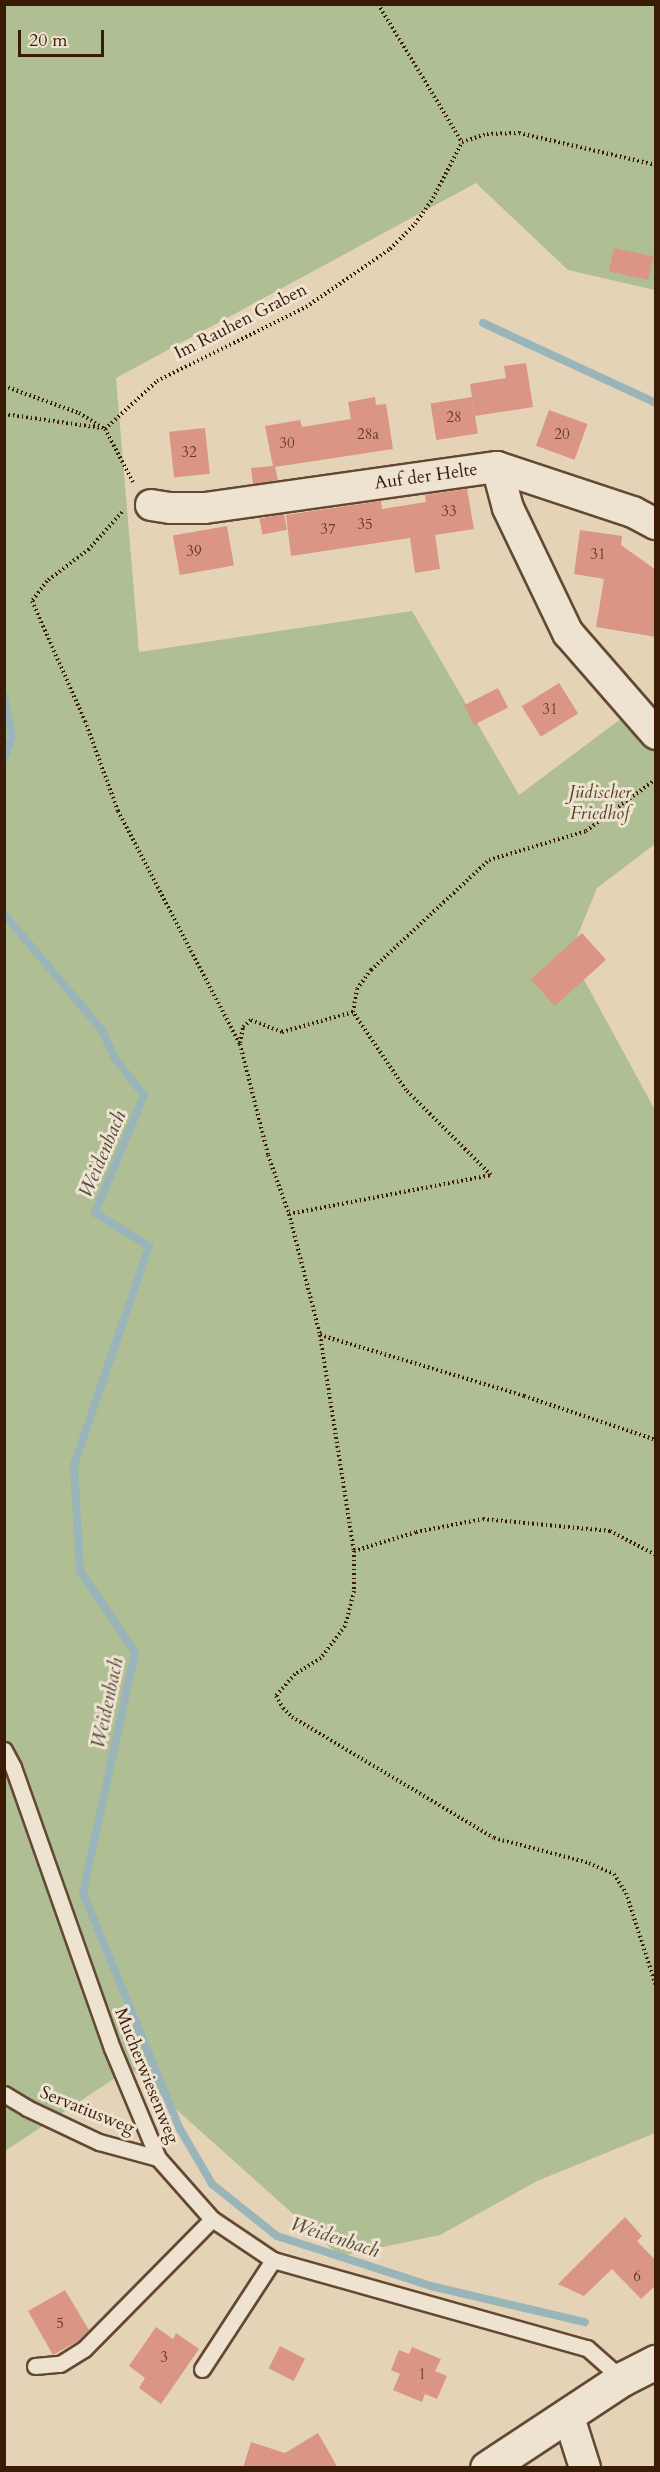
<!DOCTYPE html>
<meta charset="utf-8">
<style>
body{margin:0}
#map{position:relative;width:660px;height:2472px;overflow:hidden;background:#e5d3b7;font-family:Cardo,serif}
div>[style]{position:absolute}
.green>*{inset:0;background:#afbe93}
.stream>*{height:8px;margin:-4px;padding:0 4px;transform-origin:4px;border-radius:4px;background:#9ab5b9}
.building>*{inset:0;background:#da9584;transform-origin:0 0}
.path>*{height:4px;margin-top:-2px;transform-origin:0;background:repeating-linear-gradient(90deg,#391b06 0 1.5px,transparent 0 4.5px)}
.roads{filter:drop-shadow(2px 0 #644932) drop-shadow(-2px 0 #644932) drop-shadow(0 2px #644932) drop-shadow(0 -2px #644932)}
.lane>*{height:15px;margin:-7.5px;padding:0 7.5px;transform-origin:7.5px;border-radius:7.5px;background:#eee2d0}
.street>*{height:30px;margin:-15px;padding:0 15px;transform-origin:15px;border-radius:15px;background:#eee2d0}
.secondary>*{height:33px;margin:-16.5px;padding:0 16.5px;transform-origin:16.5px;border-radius:16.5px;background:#eee2d0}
span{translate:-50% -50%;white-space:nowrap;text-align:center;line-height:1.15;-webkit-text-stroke:6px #eee2d0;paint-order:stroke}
.number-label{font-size:15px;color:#613a26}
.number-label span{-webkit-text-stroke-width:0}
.street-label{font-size:18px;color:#391b06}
.park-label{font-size:18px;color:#564429;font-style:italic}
.water-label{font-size:20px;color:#56493c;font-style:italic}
.frame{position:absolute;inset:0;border:6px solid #391b06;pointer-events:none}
.scale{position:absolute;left:18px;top:30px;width:86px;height:27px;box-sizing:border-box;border:3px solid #391b06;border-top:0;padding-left:8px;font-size:18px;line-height:21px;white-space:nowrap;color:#391b06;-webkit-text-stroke:4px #eee2d0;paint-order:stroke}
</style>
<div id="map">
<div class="green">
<div style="clip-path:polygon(5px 5px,655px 5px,655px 290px,568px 270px,476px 183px,116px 378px,139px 652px,412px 611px,519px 795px,626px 715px,655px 751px,655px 844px,597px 888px,570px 954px,655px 1110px,655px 2133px,537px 2181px,440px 2235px,340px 2256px,130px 2068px,5px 2151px)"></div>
</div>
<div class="stream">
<div style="left:483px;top:323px;width:191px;rotate:24.8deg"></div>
<div style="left:4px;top:696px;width:42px;rotate:79deg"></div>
<div style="left:12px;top:737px;width:23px;rotate:110deg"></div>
<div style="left:4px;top:914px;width:152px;rotate:49.8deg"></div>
<div style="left:102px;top:1030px;width:32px;rotate:66deg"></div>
<div style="left:115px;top:1059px;width:46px;rotate:51.1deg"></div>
<div style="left:144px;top:1095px;width:128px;rotate:112.6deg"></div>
<div style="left:95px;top:1213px;width:63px;rotate:31.4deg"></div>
<div style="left:149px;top:1246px;width:231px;rotate:108.9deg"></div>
<div style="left:74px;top:1465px;width:106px;rotate:86.8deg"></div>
<div style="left:80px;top:1571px;width:98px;rotate:55.8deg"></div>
<div style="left:135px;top:1652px;width:247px;rotate:102.2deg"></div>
<div style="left:83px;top:1893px;width:255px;rotate:67.7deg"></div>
<div style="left:180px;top:2129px;width:64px;rotate:59.8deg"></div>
<div style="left:212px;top:2184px;width:83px;rotate:38.7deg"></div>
<div style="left:277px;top:2236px;width:162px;rotate:18deg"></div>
<div style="left:431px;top:2286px;width:158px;rotate:13.2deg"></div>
</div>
<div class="building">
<div style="left:614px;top:248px;width:40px;height:24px;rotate:12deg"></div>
<div style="clip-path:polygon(526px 363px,533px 407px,475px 416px,470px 384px,506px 378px,504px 366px)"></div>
<div style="clip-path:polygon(375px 397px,376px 405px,386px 404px,393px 449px,275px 467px,278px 480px,253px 484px,251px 468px,273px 466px,265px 426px,300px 420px,302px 427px,351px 419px,348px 402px)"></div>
<div style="left:472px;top:397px;width:37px;height:42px;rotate:81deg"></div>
<div style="left:549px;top:410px;width:41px;height:38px;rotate:20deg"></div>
<div style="left:205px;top:428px;width:46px;height:36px;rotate:84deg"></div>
<div style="clip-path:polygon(467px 489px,474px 529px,435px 535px,440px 569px,415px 573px,410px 538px,291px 556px,286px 515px,381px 501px,382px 509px,426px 502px,425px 495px)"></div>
<div style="left:284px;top:514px;width:16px;height:25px;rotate:79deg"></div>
<div style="left:227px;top:526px;width:40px;height:55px;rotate:80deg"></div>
<div style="clip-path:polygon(580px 530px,622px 536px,621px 545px,656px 570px,656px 637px,596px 627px,604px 579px,574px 574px)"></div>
<div style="left:559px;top:683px;width:36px;height:44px;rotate:58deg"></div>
<div style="left:498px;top:688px;width:22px;height:38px;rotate:63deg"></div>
<div style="left:582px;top:933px;width:36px;height:69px;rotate:48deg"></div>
<div style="clip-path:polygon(625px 2217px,642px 2236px,637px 2241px,656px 2261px,656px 2285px,641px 2299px,612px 2269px,584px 2296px,558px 2284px)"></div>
<div style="clip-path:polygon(65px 2290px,89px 2330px,78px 2341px,53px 2355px,28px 2311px)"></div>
<div style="clip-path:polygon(156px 2327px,173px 2339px,176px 2333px,199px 2349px,161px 2404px,139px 2388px,145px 2378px,129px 2366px)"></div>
<div style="left:280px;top:2346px;width:28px;height:25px;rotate:27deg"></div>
<div style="clip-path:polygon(412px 2347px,441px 2359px,435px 2371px,447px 2376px,437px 2399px,425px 2394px,422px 2402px,393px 2390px,400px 2374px,391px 2370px,399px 2350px,409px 2354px)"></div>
<div style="clip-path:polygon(318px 2433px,338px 2468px,243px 2468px,251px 2442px,285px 2453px)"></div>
</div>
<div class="path">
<div style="left:378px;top:4px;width:162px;rotate:58.7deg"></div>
<div style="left:4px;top:386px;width:80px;rotate:19.8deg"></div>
<div style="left:79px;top:413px;width:31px;rotate:32deg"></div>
<div style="left:105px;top:429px;width:60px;rotate:62.2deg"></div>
<div style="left:4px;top:414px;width:99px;rotate:8.1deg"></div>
<div style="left:105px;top:429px;width:71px;rotate:-42.7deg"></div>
<div style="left:157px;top:381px;width:166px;rotate:-26.4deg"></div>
<div style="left:306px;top:307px;width:102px;rotate:-34.6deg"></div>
<div style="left:390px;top:249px;width:35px;rotate:-45deg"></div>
<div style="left:415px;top:224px;width:32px;rotate:-55deg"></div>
<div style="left:433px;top:198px;width:63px;rotate:-62.6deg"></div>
<div style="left:462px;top:142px;width:26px;rotate:-18deg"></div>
<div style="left:487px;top:134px;width:32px;rotate:-2deg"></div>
<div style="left:519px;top:133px;width:141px;rotate:13.1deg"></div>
<div style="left:122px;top:512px;width:50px;rotate:131.7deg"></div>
<div style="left:89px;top:549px;width:53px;rotate:142.7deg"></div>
<div style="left:47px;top:581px;width:25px;rotate:127deg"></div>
<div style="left:32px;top:601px;width:131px;rotate:66.2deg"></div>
<div style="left:85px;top:721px;width:96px;rotate:69.9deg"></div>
<div style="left:118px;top:811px;width:263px;rotate:62.4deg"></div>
<div style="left:240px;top:1044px;width:114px;rotate:75.8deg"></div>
<div style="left:268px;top:1155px;width:63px;rotate:70.4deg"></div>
<div style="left:289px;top:1214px;width:125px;rotate:75.6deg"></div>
<div style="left:320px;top:1335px;width:219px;rotate:81.1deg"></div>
<div style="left:354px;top:1551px;width:40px;rotate:90deg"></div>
<div style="left:354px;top:1591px;width:36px;rotate:104deg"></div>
<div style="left:345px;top:1626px;width:40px;rotate:127deg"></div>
<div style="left:321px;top:1658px;width:31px;rotate:148deg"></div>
<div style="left:295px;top:1674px;width:29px;rotate:131deg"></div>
<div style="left:276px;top:1696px;width:14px;rotate:60deg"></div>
<div style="left:283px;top:1708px;width:13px;rotate:45deg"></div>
<div style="left:292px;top:1717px;width:235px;rotate:30.9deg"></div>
<div style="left:494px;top:1838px;width:98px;rotate:14.7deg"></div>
<div style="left:589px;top:1863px;width:27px;rotate:24deg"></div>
<div style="left:614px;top:1874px;width:22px;rotate:58deg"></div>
<div style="left:626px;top:1893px;width:98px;rotate:72.1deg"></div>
<div style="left:240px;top:1043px;width:16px;rotate:-79deg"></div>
<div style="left:243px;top:1027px;width:11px;rotate:-41deg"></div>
<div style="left:251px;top:1020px;width:33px;rotate:21deg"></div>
<div style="left:282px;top:1032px;width:74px;rotate:-15.7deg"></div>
<div style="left:289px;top:1214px;width:206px;rotate:-10.9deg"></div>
<div style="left:491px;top:1175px;width:120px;rotate:-135deg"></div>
<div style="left:406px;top:1090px;width:94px;rotate:-124.2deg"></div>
<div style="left:353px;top:1012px;width:23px;rotate:-80deg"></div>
<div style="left:357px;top:989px;width:24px;rotate:-54deg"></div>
<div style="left:371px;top:970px;width:161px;rotate:-43deg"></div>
<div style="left:489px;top:860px;width:101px;rotate:-16.6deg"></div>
<div style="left:586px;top:831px;width:87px;rotate:-36.6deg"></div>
<div style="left:320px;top:1335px;width:213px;rotate:16.6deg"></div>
<div style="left:524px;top:1396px;width:139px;rotate:18.4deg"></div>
<div style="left:354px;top:1551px;width:65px;rotate:-17deg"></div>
<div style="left:416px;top:1532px;width:68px;rotate:-11deg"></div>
<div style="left:483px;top:1519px;width:128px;rotate:5.4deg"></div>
<div style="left:610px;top:1531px;width:52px;rotate:27.6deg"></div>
</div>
<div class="roads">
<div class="lane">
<div style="left:4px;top:1750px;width:19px;rotate:62deg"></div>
<div style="left:13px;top:1767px;width:298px;rotate:70.6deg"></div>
<div style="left:112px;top:2048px;width:119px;rotate:67.3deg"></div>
<div style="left:158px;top:2158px;width:81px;rotate:48.5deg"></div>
<div style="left:212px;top:2219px;width:73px;rotate:33.9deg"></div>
<div style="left:273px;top:2260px;width:326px;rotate:15.7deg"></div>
<div style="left:587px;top:2348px;width:47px;rotate:41.5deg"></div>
<div style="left:4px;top:2094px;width:27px;rotate:31deg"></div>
<div style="left:27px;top:2108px;width:80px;rotate:25.3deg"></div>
<div style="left:99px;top:2142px;width:61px;rotate:15.2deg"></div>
<div style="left:35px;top:2366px;width:25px;rotate:-5deg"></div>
<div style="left:60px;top:2364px;width:28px;rotate:-32deg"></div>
<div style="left:84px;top:2349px;width:182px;rotate:-45.4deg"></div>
<div style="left:202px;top:2369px;width:130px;rotate:-56.9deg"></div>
</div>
<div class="street">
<div style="left:497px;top:467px;width:143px;rotate:18.3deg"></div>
<div style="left:633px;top:512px;width:26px;rotate:28deg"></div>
<div style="left:151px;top:505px;width:19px;rotate:9deg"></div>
<div style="left:170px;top:508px;width:35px"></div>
<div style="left:205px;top:508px;width:295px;rotate:-8deg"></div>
<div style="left:497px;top:467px;width:42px;rotate:75deg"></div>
<div style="left:508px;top:508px;width:139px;rotate:64.4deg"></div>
<div style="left:568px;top:633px;width:134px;rotate:48.9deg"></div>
<div style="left:568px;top:2414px;width:57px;rotate:72.5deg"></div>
</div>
<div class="secondary">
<div style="left:487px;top:2468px;width:162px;rotate:-33.4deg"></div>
<div style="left:622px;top:2379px;width:38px;rotate:-27deg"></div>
</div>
</div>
<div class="number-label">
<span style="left:454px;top:418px">28</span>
<span style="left:368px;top:435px">28a</span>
<span style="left:562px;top:435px">20</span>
<span style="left:287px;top:444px">30</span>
<span style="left:189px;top:453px">32</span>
<span style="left:449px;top:512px">33</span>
<span style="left:365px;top:525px">35</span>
<span style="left:328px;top:530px">37</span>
<span style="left:194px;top:552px">39</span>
<span style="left:598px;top:555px">31</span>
<span style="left:550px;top:710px">31</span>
<span style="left:637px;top:2277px">6</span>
<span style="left:60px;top:2324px">5</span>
<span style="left:164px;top:2358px">3</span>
<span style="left:422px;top:2375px">1</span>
</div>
<div class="street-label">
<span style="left:241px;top:322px;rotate:-27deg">Im Rauhen Graben</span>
<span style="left:426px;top:477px;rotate:-8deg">Auf der Helte</span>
<span style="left:146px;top:2076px;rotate:68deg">Mucherwiesenweg</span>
<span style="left:87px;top:2111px;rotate:22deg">Servatiusweg</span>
</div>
<div class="park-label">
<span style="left:600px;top:804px">Jüdischer<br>Friedhof</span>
</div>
<div class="water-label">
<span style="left:102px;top:1154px;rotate:-67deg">Weidenbach</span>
<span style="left:107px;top:1703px;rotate:-78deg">Weidenbach</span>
<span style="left:335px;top:2237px;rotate:18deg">Weidenbach</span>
</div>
<div class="frame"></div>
<div class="scale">20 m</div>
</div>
